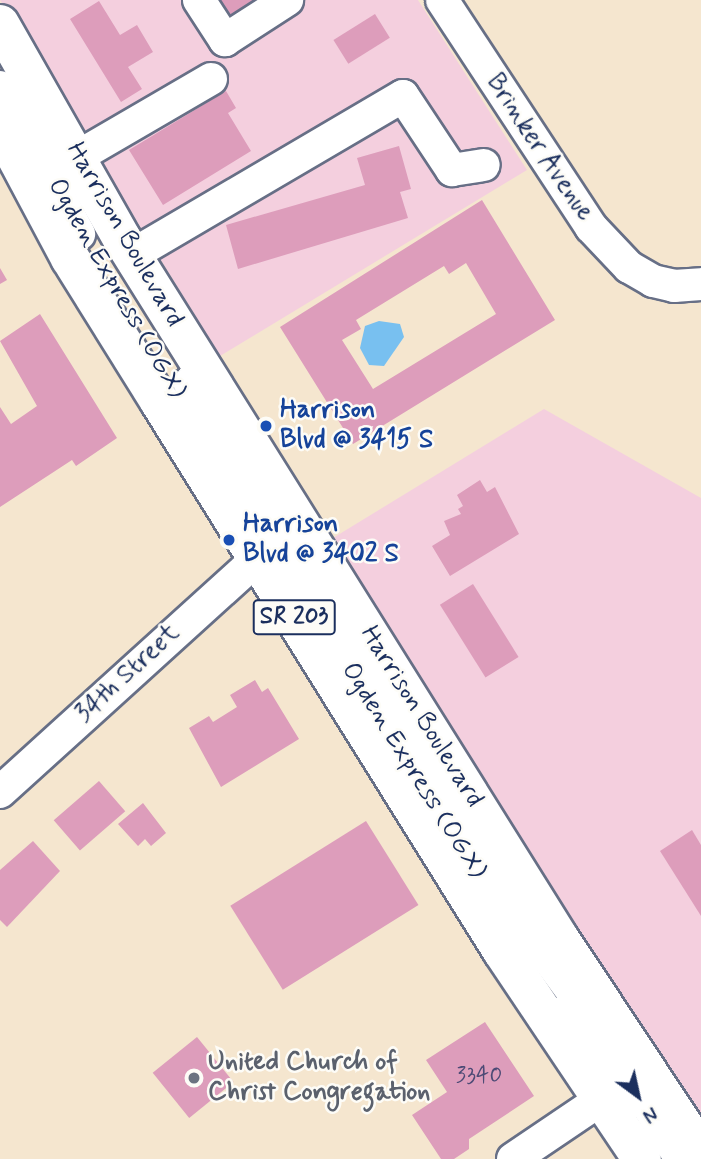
<!DOCTYPE html>
<style>
body{margin:0}
#map{position:relative;width:701px;height:1159px;overflow:hidden;background:#f5e6cf;font-family:Mynerve,sans-serif}
div>[style]{position:absolute}
.built>*{inset:0;background:#f4cfde}
.water>*{inset:0;background:#78c0f0}
.building>*{inset:0;background:#dd9dbb;transform-origin:0 0}
.roads{filter:drop-shadow(2px 0 #676f86) drop-shadow(-2px 0 #676f86) drop-shadow(0 2px #676f86) drop-shadow(0 -2px #676f86)}
.minor>*{height:32px;margin:-16px;padding:0 16px;transform-origin:16px;border-radius:16px;background:#fff}
.major>*{height:38px;margin:-19px;padding:0 19px;transform-origin:19px;border-radius:19px;background:#fff}
.dots>*{width:19px;height:19px;translate:-50% -50%;box-sizing:border-box;border:4px solid #fdfcf7;border-radius:50%}
span{translate:-50% -50%;white-space:nowrap;text-align:center;line-height:1.15;-webkit-text-stroke:5px #fdfcf7;paint-order:stroke}
.number-label{font-size:23px;color:#4c4a75}
.number-label span{-webkit-text-stroke-width:0}
.shield-label span{padding:2px 5px;background:#fdfcf7;border:2px solid;border-radius:5px;-webkit-text-stroke-width:0}
.shield-label{font-size:24px;color:#1b2f5e;font-weight:700}
.street-label{font-size:26px;color:#1b2f5e}
.transit-label{font-size:26px;color:#164399;font-weight:700}
.left{translate:0 -50%;text-align:left}
.worship-label{font-size:26px;color:#5b616d;font-weight:700}
.north{position:absolute;left:603px;top:1061px;width:70px;height:70px;-webkit-text-stroke:5px #fdfcf7;paint-order:stroke;rotate:147deg;font-size:19px;font-weight:700;line-height:28px;text-align:center;color:#1b2f5e}
.north::after{content:'';display:block;margin:auto;width:24px;height:32px;background:#1b2f5e;clip-path:polygon(50% 0,100% 100%,50% 72%,0 100%)}
</style>
<div id="map">
<div class="built">
<div style="clip-path:polygon(0 0,418px 0,527px 170px,220px 356px)"></div>
<div style="clip-path:polygon(544px 409px,701px 498px,701px 1128px,333px 538px)"></div>
</div>
<div class="water">
<div style="clip-path:polygon(379px 321px,400px 324px,404px 337px,384px 366px,369px 365px,360px 348px,365px 326px)"></div>
</div>
<div class="building">
<div style="clip-path:polygon(219px 0,283px 0,236px 26px)"></div>
<div style="clip-path:polygon(99px 1px,120px 35px,137px 25px,153px 52px,128px 67px,142px 89px,121px 102px,70px 19px)"></div>
<div style="left:375px;top:14px;width:28px;height:49px;rotate:58deg"></div>
<div style="clip-path:polygon(226px 91px,236px 108px,228px 113px,251px 151px,163px 205px,129px 150px)"></div>
<div style="clip-path:polygon(399px 146px,411px 189px,400px 192px,408px 218px,238px 269px,226px 225px,365px 185px,357px 158px)"></div>
<div style="clip-path:polygon(evenodd,482px 200px,555px 320px,353px 444px,280px 327px,482px 200px,466px 263px,496px 314px,373px 389px,342px 340px,361px 329px,356px 320px,444px 266px,449px 274px,466px 263px)"></div>
<div style="clip-path:polygon(0 268px,7px 280px,0 284px)"></div>
<div style="clip-path:polygon(40px 314px,117px 438px,76px 466px,72px 460px,0 507px,0 407px,11px 424px,37px 406px,0 341px)"></div>
<div style="clip-path:polygon(480px 480px,487px 492px,495px 487px,519px 534px,450px 576px,432px 546px,450px 535px,444px 521px,461px 514px,458px 509px,463px 506px,457px 495px)"></div>
<div style="left:473px;top:584px;width:86px;height:39px;rotate:58deg"></div>
<div style="clip-path:polygon(255px 680px,262px 692px,268px 688px,299px 739px,221px 787px,189px 728px,209px 716px,213px 722px,237px 707px,230px 695px)"></div>
<div style="left:99px;top:781px;width:40px;height:60px;rotate:49deg"></div>
<div style="clip-path:polygon(143px 803px,166px 833px,151px 846px,145px 839px,138px 846px,118px 824px)"></div>
<div style="left:366px;top:821px;width:99px;height:160px;rotate:58deg"></div>
<div style="clip-path:polygon(692px 830px,701px 845px,701px 916px,660px 851px)"></div>
<div style="clip-path:polygon(33px 841px,60px 871px,7px 927px,0 920px,0 870px)"></div>
<div style="clip-path:polygon(485px 1022px,534px 1096px,469px 1139px,469px 1149px,454px 1159px,441px 1159px,412px 1115px,447px 1092px,426px 1060px)"></div>
<div style="left:197px;top:1037px;width:58px;height:57px;rotate:51deg"></div>
</div>
<div class="roads">
<div class="minor">
<div style="left:199px;top:0;width:48px;rotate:57deg"></div>
<div style="left:225px;top:40px;width:74px;rotate:-32.8deg"></div>
<div style="left:442px;top:0;width:272px;rotate:56.7deg"></div>
<div style="left:591px;top:227px;width:55px;rotate:46.5deg"></div>
<div style="left:629px;top:267px;width:28px;rotate:30deg"></div>
<div style="left:653px;top:281px;width:22px;rotate:13deg"></div>
<div style="left:674px;top:286px;width:27px;rotate:-4deg"></div>
<div style="left:0;top:87px;width:167px;rotate:61.7deg"></div>
<div style="left:77px;top:157px;width:155px;rotate:-30.2deg"></div>
<div style="left:132px;top:255px;width:314px;rotate:-30.4deg"></div>
<div style="left:403px;top:96px;width:89px;rotate:56.5deg"></div>
<div style="left:452px;top:170px;width:32px;rotate:-9deg"></div>
<div style="left:189px;top:383px;width:662px;rotate:58.16deg"></div>
<div style="left:538px;top:945px;width:94px;rotate:53.6deg"></div>
<div style="left:0;top:792px;width:347px;rotate:-42.2deg"></div>
<div style="left:568px;top:1009px;width:112px;rotate:55.9deg"></div>
<div style="left:628px;top:1074px;width:100px;rotate:58.1deg"></div>
<div style="left:513px;top:1159px;width:109px;rotate:-34.1deg"></div>
</div>
<div class="major">
<div style="left:0;top:24px;width:247px;rotate:60.4deg"></div>
<div style="left:122px;top:239px;width:826px;rotate:57.97deg"></div>
<div style="left:560px;top:939px;width:255px;rotate:56.5deg"></div>
<div style="left:0;top:127px;width:149px;rotate:61.9deg"></div>
<div style="left:70px;top:258px;width:168px;rotate:58.1deg"></div>
<div style="left:159px;top:401px;width:648px;rotate:58.05deg"></div>
<div style="left:502px;top:951px;width:251px;rotate:56.1deg"></div>
</div>
</div>
<div class="dots">
<div style="left:266px;top:426px;background:#1a4fb4"></div>
<div style="left:229px;top:540px;background:#1a4fb4"></div>
<div style="left:194px;top:1078px;background:#6b7280"></div>
</div>
<div class="number-label">
<span style="left:479px;top:1076px">3340</span>
</div>
<div class="shield-label">
<span style="left:294px;top:617px">SR 203</span>
</div>
<div class="street-label">
<span style="left:539px;top:148px;rotate:56deg">Brinker Avenue</span>
<span style="left:124px;top:235px;rotate:60deg">Harrison Boulevard</span>
<span style="left:116px;top:289px;rotate:60deg">Ogden Express (OGX)</span>
<span style="left:128px;top:674px;rotate:-43deg">34th Street</span>
<span style="left:421px;top:717px;rotate:58deg">Harrison Boulevard</span>
<span style="left:413px;top:771px;rotate:58deg">Ogden Express (OGX)</span>
</div>
<div class="transit-label">
<span class="left" style="left:280px;top:426px">Harrison<br>Blvd @ 3415 S</span>
<span class="left" style="left:243px;top:540px">Harrison<br>Blvd @ 3402 S</span>
</div>
<div class="worship-label">
<span class="left" style="left:208px;top:1078px">United Church of<br>Christ Congregation</span>
</div>
<div class="north">N</div>
</div>
